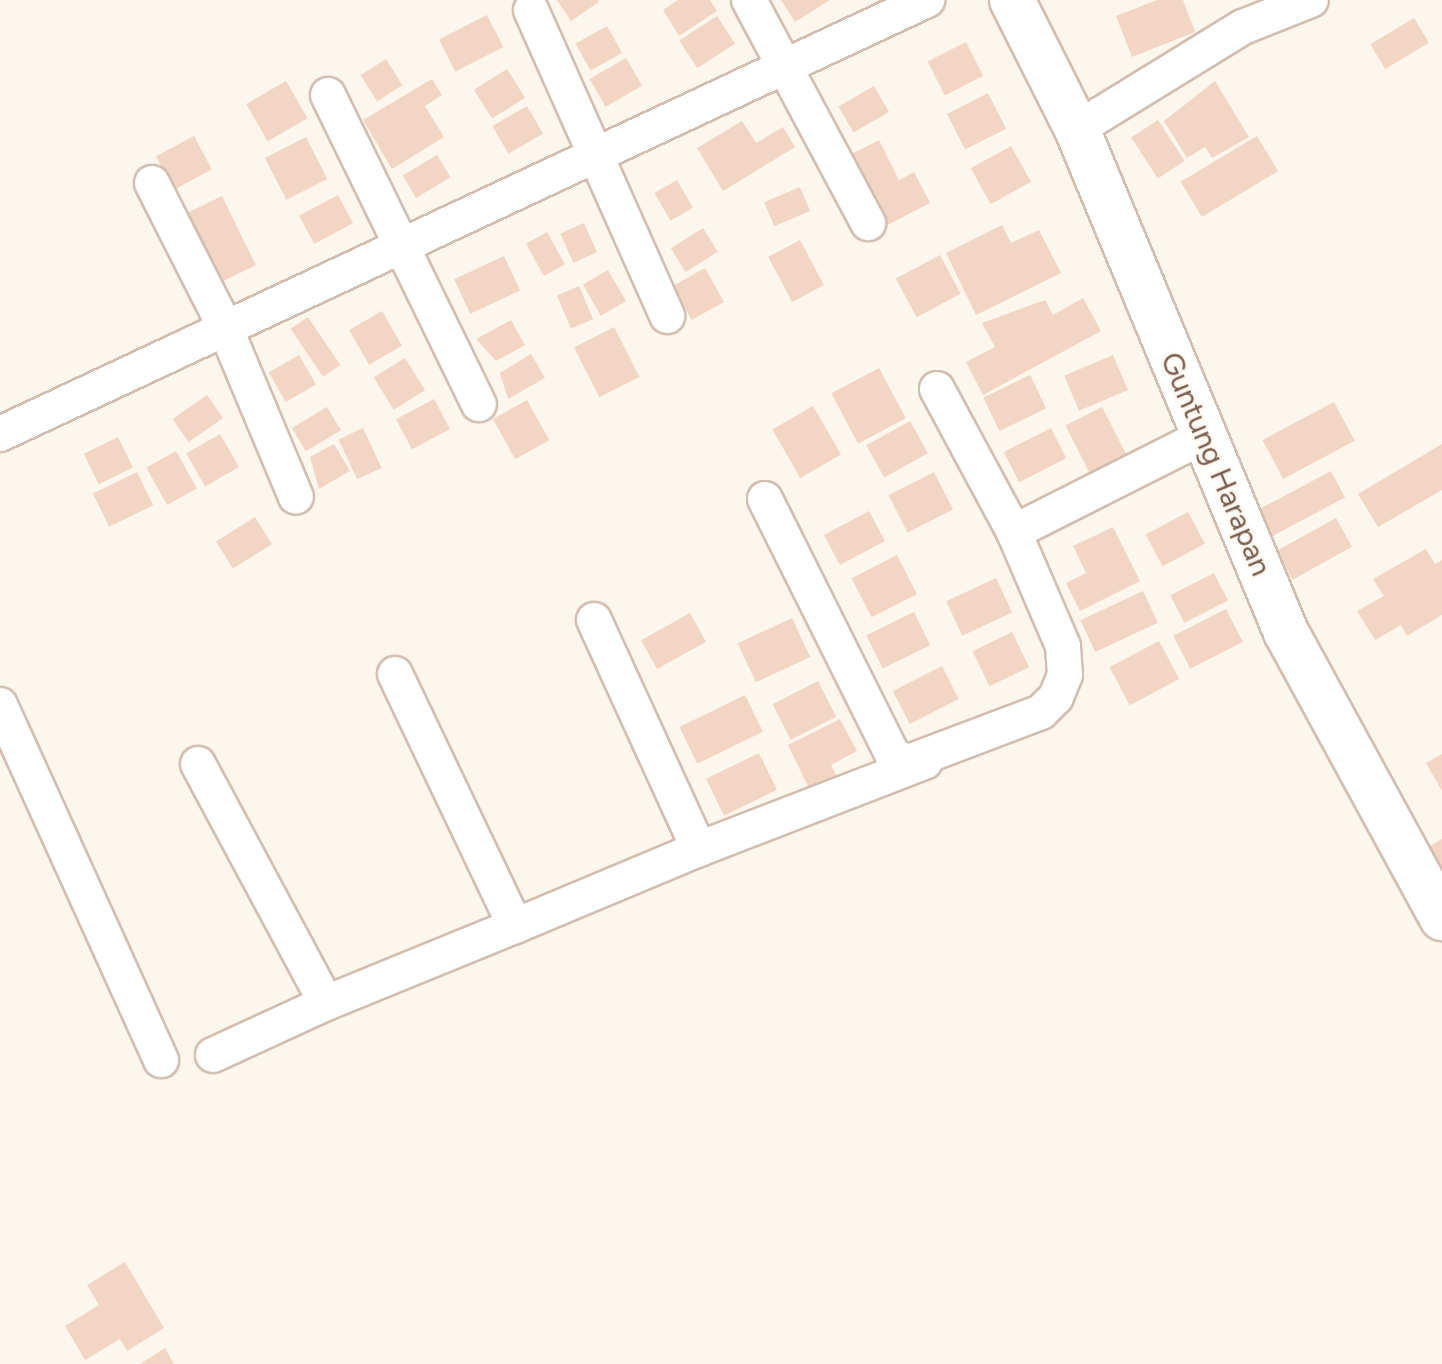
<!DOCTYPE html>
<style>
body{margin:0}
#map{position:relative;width:1442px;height:1364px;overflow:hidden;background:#fdf6ec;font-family:Figtree,sans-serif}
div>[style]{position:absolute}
.building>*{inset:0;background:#f3d5c3;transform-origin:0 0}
.roads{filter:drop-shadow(2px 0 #d1beb0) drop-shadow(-2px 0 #d1beb0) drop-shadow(0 2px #d1beb0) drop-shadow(0 -2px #d1beb0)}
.street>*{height:34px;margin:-17px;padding:0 17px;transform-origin:17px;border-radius:17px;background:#fff}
.secondary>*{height:44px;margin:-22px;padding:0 22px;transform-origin:22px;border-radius:22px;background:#fff}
span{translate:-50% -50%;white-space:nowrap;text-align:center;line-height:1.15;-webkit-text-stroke:6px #fffaf3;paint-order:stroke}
.street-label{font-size:30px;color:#7a5c4d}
</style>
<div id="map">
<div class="building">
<div style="clip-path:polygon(557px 0,598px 0,599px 2px,571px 21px)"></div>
<div style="clip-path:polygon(678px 0,710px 0,717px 11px,679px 36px,663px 10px)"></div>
<div style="clip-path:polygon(781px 0,830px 0,795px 22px)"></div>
<div style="clip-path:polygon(1157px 0,1183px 0,1195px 32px,1132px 57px,1116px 16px)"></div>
<div style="left:487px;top:15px;width:36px;height:54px;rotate:63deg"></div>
<div style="left:717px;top:16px;width:33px;height:45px;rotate:57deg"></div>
<div style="left:1414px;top:18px;width:29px;height:51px;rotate:59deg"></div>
<div style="left:607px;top:26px;width:31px;height:36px;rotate:61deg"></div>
<div style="left:966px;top:42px;width:38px;height:43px;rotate:63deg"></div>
<div style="left:626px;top:58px;width:32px;height:42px;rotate:60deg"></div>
<div style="left:386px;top:59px;width:31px;height:30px;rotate:58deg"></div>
<div style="left:507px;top:69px;width:34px;height:39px;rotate:58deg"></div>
<div style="clip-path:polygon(432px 79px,442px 95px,425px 106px,444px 137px,392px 169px,363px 120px)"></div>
<div style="left:286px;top:81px;width:43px;height:46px;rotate:60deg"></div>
<div style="clip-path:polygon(1215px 81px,1249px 137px,1212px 158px,1205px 147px,1187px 158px,1164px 121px)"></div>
<div style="left:874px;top:86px;width:30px;height:41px;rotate:60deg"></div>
<div style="left:988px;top:93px;width:40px;height:46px;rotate:63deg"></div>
<div style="left:527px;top:106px;width:32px;height:40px;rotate:60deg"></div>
<div style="left:1158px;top:120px;width:49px;height:32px;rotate:57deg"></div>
<div style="clip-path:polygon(742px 121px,756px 143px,783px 127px,795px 147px,723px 191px,697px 148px)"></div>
<div style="left:194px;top:136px;width:38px;height:43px;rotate:62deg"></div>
<div style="left:1257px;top:136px;width:41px;height:89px;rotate:59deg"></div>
<div style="left:306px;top:137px;width:47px;height:46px;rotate:63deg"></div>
<div style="clip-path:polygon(879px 140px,899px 180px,914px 172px,930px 203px,880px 229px,844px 158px)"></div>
<div style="left:1011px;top:146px;width:41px;height:46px;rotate:61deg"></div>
<div style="left:437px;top:155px;width:26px;height:40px;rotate:59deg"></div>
<div style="left:677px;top:180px;width:32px;height:26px;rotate:60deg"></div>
<div style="left:800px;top:187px;width:26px;height:39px;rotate:67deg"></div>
<div style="left:338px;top:195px;width:32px;height:44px;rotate:62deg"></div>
<div style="left:222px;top:196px;width:77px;height:41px;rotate:64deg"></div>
<div style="left:584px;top:223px;width:32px;height:26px;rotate:66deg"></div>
<div style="clip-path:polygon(1002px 225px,1011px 243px,1039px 230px,1061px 273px,976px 315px,946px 253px)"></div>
<div style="left:703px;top:228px;width:28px;height:38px;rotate:58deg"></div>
<div style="left:547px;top:232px;width:37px;height:24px;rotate:61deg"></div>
<div style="left:800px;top:240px;width:51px;height:36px;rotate:62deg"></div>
<div style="left:940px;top:255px;width:44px;height:50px;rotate:62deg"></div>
<div style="left:504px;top:256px;width:38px;height:55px;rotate:65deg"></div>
<div style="left:705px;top:268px;width:39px;height:37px;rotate:61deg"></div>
<div style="left:608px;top:270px;width:36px;height:29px;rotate:60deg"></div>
<div style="left:579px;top:286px;width:36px;height:24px;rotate:67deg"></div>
<div style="clip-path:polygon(1083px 298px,1101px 331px,983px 395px,966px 362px,995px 347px,982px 323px,1045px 300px,1053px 315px)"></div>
<div style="left:382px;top:311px;width:40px;height:38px;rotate:60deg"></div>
<div style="left:308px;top:317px;width:58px;height:21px;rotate:56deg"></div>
<div style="clip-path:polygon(511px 320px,525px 345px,496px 361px,476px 339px)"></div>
<div style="left:614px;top:327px;width:56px;height:45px;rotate:63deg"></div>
<div style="clip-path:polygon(531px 354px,545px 378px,508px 399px,500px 373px)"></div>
<div style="left:299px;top:355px;width:34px;height:35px;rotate:60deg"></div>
<div style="left:1113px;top:355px;width:38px;height:53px;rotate:67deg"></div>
<div style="left:405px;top:358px;width:38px;height:37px;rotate:58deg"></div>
<div style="left:879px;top:368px;width:57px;height:54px;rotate:62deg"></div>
<div style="left:1030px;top:375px;width:37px;height:52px;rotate:64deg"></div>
<div style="left:207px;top:395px;width:28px;height:42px;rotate:55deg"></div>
<div style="left:434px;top:399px;width:34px;height:43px;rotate:62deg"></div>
<div style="left:527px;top:400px;width:46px;height:39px;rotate:61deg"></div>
<div style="left:1334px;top:402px;width:44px;height:81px;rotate:62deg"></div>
<div style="left:813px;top:406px;width:56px;height:47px;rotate:60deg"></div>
<div style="left:327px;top:407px;width:27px;height:41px;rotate:59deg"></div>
<div style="left:1102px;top:407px;width:53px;height:41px;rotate:63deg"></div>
<div style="left:910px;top:421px;width:37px;height:50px;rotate:61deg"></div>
<div style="left:363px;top:428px;width:44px;height:27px;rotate:65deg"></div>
<div style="left:1051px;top:428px;width:34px;height:53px;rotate:63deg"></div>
<div style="left:220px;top:434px;width:38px;height:39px;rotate:60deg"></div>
<div style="left:118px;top:437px;width:34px;height:38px;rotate:64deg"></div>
<div style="clip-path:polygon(334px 444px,350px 471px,319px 489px,310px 457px)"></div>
<div style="clip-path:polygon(1442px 444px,1442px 490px,1378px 527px,1358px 494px)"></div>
<div style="left:176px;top:451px;width:43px;height:34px;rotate:61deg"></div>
<div style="left:1331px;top:471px;width:30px;height:82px;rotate:62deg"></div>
<div style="left:137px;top:472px;width:37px;height:49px;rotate:64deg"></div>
<div style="left:934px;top:472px;width:42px;height:51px;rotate:63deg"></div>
<div style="left:869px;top:511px;width:34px;height:51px;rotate:62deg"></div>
<div style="left:1188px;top:512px;width:36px;height:48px;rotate:62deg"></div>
<div style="left:255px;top:517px;width:32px;height:46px;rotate:58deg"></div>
<div style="left:1336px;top:518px;width:33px;height:68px;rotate:61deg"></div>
<div style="clip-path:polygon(1113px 527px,1140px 581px,1080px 611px,1066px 583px,1086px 573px,1073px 546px)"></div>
<div style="clip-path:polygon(1426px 549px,1435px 564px,1442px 560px,1442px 615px,1407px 636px,1401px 625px,1375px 640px,1357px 611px,1384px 596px,1373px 579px)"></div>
<div style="left:897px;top:555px;width:44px;height:51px;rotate:63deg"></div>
<div style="left:1214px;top:573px;width:31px;height:49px;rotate:63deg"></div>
<div style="left:996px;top:578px;width:38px;height:55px;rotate:65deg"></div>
<div style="left:1143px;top:591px;width:35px;height:69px;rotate:65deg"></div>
<div style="left:1226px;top:609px;width:37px;height:59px;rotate:63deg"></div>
<div style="left:914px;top:612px;width:37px;height:53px;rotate:64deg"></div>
<div style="left:690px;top:613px;width:33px;height:56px;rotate:61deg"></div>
<div style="left:792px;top:618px;width:43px;height:60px;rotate:65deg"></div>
<div style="left:1012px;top:632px;width:39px;height:44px;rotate:64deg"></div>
<div style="left:1159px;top:641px;width:43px;height:56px;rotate:62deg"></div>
<div style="left:942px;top:666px;width:37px;height:55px;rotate:63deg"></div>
<div style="left:818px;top:681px;width:40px;height:51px;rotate:63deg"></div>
<div style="left:745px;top:695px;width:41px;height:73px;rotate:64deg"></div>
<div style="clip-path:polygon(840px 719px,857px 751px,831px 765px,840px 784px,813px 797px,788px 745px)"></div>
<div style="left:759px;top:753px;width:41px;height:59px;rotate:64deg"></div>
<div style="clip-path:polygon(1442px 754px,1442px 791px,1426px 763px)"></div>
<div style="clip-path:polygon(1442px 839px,1442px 882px,1423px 850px)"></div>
<div style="clip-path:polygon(125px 1262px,164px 1328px,127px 1351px,120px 1339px,85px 1360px,65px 1326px,99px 1305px,87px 1285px)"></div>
<div style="clip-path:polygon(165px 1348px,174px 1364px,140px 1364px)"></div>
</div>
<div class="roads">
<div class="street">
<div style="left:749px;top:0;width:253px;rotate:61.9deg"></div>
<div style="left:531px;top:10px;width:335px;rotate:66deg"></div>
<div style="left:328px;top:95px;width:344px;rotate:64deg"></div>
<div style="left:1077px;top:129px;width:195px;rotate:-31.6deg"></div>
<div style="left:1243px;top:27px;width:73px;rotate:-21.7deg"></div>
<div style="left:152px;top:183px;width:159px;rotate:63.1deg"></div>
<div style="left:224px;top:325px;width:186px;rotate:67.3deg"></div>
<div style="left:937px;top:389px;width:162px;rotate:61.7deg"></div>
<div style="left:1014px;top:532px;width:213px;rotate:-26.8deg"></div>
<div style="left:0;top:434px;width:1024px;rotate:-25.09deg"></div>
<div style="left:765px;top:499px;width:287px;rotate:63.5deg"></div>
<div style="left:893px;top:756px;width:17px;rotate:21deg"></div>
<div style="left:909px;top:762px;width:141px;rotate:-20.7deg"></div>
<div style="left:1041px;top:712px;width:21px;rotate:-45deg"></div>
<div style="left:1056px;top:697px;width:24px;rotate:-68deg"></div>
<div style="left:1065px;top:675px;width:29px;rotate:-94deg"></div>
<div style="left:1063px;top:646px;width:124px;rotate:-113.3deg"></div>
<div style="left:594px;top:620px;width:252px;rotate:65.4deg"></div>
<div style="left:699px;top:849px;width:242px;rotate:-21.1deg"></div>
<div style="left:395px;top:674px;width:279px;rotate:64.5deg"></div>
<div style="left:515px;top:926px;width:199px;rotate:-22.7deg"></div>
<div style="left:0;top:705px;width:390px;rotate:65.6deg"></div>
<div style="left:198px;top:764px;width:271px;rotate:61.8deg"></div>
<div style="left:326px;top:1003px;width:204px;rotate:-22.2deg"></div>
<div style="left:213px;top:1055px;width:124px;rotate:-24.7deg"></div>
</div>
<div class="secondary">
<div style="left:1012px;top:0;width:144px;rotate:63.3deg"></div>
<div style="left:1077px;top:129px;width:545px;rotate:67.44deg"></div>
<div style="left:1286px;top:632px;width:326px;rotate:61.4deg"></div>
</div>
</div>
<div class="street-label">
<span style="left:1216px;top:464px;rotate:67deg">Guntung Harapan</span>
</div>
</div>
